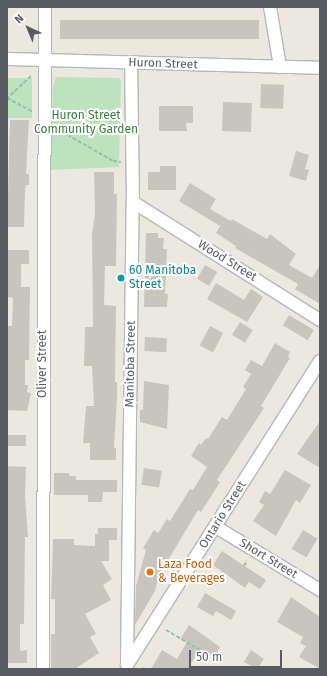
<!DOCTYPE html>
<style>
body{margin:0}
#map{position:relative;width:327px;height:676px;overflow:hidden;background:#ebe9df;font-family:"Fira Sans",sans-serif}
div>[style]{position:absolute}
.green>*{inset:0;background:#bde2be;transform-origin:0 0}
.building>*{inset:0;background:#c8c5bf;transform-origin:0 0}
.path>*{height:2px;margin-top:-1px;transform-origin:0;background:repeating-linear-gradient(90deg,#97c1a4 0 4px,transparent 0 6px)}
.roads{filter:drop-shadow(1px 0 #b5b7bc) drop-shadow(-1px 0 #b5b7bc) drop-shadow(0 1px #b5b7bc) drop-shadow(0 -1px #b5b7bc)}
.minor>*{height:12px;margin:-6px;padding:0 6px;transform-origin:6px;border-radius:6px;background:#fff}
.dots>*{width:11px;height:11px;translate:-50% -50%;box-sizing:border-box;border:2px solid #fff;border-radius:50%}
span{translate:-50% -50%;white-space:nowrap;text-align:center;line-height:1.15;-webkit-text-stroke:4px #fff;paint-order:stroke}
.street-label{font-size:12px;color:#585b60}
.park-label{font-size:12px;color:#387f3d}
.culture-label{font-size:12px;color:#0d838f}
.left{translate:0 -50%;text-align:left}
.food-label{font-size:12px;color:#c56008}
.frame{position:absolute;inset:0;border:8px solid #585b60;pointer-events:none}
.north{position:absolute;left:8px;top:8px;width:40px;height:40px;-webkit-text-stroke:3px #fff;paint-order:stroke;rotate:316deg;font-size:11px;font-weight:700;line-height:16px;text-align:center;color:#585b60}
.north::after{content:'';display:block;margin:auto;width:14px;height:18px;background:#585b60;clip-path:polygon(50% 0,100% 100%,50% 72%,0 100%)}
.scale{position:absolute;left:189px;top:650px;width:93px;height:18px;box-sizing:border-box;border:2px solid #585b60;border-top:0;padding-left:5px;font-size:12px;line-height:14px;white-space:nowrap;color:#585b60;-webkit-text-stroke:3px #fff;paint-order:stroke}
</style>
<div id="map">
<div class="green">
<div style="clip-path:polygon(56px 77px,119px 78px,121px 81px,119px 167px,51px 170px,53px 86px)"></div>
<div style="left:7px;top:78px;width:25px;height:40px"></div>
</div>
<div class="building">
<div style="left:60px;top:20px;width:199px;height:19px"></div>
<div style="left:261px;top:84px;width:23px;height:24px;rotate:2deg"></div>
<div style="left:223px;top:102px;width:29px;height:29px;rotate:2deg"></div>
<div style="clip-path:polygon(159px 106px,193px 106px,193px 123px,186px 123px,187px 131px,159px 131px)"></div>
<div style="clip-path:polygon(10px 120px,29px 120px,26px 174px,29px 174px,29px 185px,26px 185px,25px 190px,24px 227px,7px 227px)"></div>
<div style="clip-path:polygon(296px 151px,309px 155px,305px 169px,309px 170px,306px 181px,289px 176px)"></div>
<div style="clip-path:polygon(160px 166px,176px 166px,176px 190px,148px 190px,148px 172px,160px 172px)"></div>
<div style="clip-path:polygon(94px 172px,114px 172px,114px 194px,117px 194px,116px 266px,105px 266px,104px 305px,116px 306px,115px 382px,117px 382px,117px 397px,114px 448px,116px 448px,116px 460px,90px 460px,90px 443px,83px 443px,86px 406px,94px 406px,92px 366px,84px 366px,85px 327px,93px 327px,92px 233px,95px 215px)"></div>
<div style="clip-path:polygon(190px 183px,216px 199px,210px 209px,231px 221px,232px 219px,267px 239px,270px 234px,296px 254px,289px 265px,312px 278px,320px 265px,320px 304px,295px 289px,298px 284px,235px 248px,236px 246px,216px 233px,220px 226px,179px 201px)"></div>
<div style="clip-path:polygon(146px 233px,158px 233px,158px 238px,164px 238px,163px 249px,167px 249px,165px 294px,168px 294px,167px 307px,144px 307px)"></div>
<div style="clip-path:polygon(7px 250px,29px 250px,29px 264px,21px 264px,21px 287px,30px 287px,29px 360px,25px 360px,25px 385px,28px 385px,27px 392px,31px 393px,27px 411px,7px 410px,7px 326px,12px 326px,13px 298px,7px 297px)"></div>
<div style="left:205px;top:265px;width:14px;height:16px;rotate:30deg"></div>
<div style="clip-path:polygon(216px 283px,244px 300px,251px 289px,263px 297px,247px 322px,207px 299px)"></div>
<div style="left:289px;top:315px;width:29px;height:12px;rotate:31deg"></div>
<div style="left:240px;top:322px;width:15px;height:15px;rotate:32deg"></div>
<div style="left:210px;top:326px;width:15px;height:22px;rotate:28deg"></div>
<div style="left:145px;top:337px;width:22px;height:14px;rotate:3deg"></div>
<div style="clip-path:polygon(275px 343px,290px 352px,288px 357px,290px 358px,261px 406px,264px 408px,217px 480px,220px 482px,210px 498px,201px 512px,198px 510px,167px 562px,163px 560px,155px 591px,135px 625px,136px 586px,146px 550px,143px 548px,154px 530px,158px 533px,167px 519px,170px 521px,190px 489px,193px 490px,207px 467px,191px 456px,199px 443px,201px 445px,206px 438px,208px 439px,222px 417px,227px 420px,246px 389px,243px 387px,251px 374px,245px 370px,251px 360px,262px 366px)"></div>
<div style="clip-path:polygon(144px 381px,169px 385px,167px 429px,140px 422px,140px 410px,143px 410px)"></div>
<div style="clip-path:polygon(320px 421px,320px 468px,297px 454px)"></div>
<div style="left:7px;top:435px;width:19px;height:11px"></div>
<div style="clip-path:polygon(7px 466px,26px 467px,25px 496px,28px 537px,25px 537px,24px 624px,20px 624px,20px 651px,27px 650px,27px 663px,7px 663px)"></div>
<div style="left:144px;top:468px;width:18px;height:17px;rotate:9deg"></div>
<div style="clip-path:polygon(285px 470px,311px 485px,300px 503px,296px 500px,276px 536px,253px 521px,264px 505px,259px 502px,265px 491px,270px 494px)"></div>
<div style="clip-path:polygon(54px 473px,69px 473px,69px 476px,76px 476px,76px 480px,117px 480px,117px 492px,103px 492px,102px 502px,88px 502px,88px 495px,54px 495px)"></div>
<div style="clip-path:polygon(98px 528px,117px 528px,117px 540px,109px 540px,109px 561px,101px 561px,112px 579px,103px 585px,111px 600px,85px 614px,96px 634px,90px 637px,99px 653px,75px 669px,51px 669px,51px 634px,55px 634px,55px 599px,51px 599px,53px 539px,74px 539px,74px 545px,95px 546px,95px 534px,98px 534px)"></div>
<div style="left:303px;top:530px;width:17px;height:22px;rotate:31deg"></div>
<div style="clip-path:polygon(222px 551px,266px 580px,260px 589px,249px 582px,245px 588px,213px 565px)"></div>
<div style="clip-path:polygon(205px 593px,236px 611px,231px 620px,216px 611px,213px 616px,197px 607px)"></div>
<div style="clip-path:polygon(291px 597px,320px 617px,320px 669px,299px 657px,306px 646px,300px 643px,303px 637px,277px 622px)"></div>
<div style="clip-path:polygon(189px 625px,220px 647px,215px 656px,200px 649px,189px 667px,193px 669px,151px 669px,162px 650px,177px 659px,187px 642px,181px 638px)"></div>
<div style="clip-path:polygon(251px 650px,264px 659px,257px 669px,244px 662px)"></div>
</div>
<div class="path">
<div style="left:31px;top:76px;width:33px;rotate:137deg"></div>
<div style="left:7px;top:98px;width:30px;rotate:28deg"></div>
<div style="left:57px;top:129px;width:64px;rotate:29.7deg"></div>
<div style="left:113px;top:161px;width:8px;rotate:7deg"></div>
<div style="left:244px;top:566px;width:6px;rotate:-59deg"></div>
<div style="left:166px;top:630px;width:43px;rotate:30.7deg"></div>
<div style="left:143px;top:668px;width:2px;rotate:27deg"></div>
</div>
<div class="roads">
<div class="minor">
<div style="left:270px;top:7px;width:61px;rotate:80.5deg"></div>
<div style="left:7px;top:59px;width:313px;rotate:1.6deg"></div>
<div style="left:133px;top:202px;width:221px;rotate:32.3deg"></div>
<div style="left:216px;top:527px;width:122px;rotate:31.2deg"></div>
<div style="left:127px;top:664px;width:462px;rotate:-89.3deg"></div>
<div style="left:133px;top:202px;width:139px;rotate:-90.8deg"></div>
<div style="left:127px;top:665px;width:360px;rotate:-57.6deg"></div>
<div style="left:43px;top:669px;width:662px;rotate:-89.83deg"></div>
</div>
</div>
<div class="dots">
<div style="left:121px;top:278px;background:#0f9aa8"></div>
<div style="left:150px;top:572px;background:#e8710a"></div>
</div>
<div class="street-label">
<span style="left:163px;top:64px;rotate:2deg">Huron Street</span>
<span style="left:227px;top:261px;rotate:32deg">Wood Street</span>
<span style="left:43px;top:364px;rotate:-90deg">Oliver Street</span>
<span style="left:131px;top:364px;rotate:-89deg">Manitoba Street</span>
<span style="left:223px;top:515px;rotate:-58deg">Ontario Street</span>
<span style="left:268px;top:559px;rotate:31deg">Short Street</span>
</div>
<div class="park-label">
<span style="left:86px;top:123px">Huron Street<br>Community Garden</span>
</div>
<div class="culture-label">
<span class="left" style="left:129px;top:278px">60 Manitoba<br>Street</span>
</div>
<div class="food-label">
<span class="left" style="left:158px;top:572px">Laza Food<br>&amp; Beverages</span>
</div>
<div class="frame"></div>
<div class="north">N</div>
<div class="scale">50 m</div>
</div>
